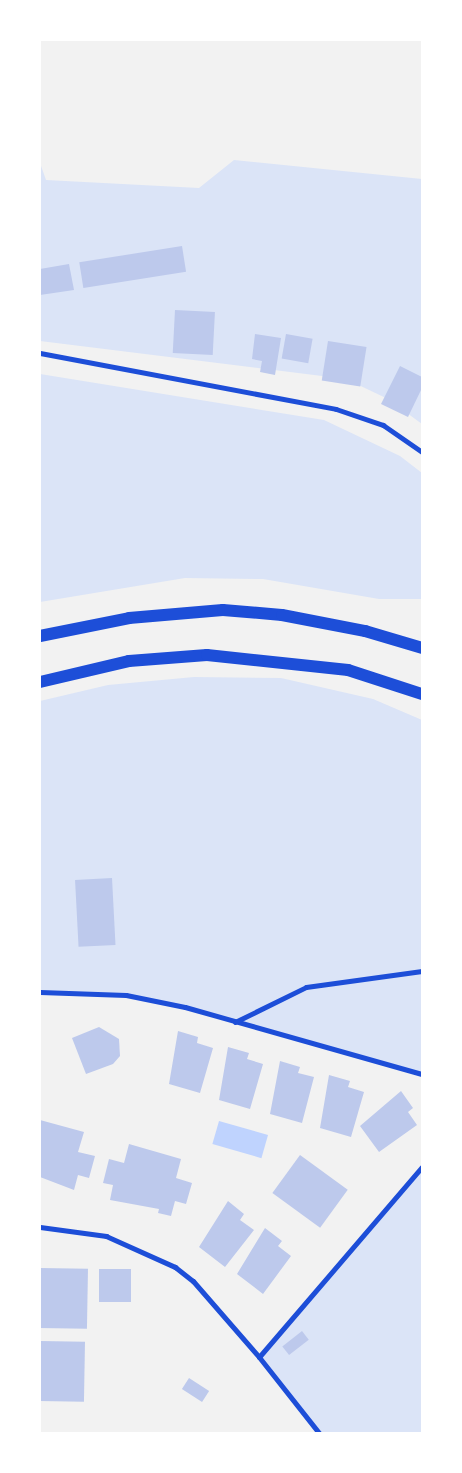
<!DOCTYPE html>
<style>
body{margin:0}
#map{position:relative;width:462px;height:1473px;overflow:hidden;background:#f2f2f2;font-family:Literata,serif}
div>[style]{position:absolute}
.green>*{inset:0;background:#dbe4f7}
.water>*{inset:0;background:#bfd3fe;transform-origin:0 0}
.building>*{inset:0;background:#bdc9ec;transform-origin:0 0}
.minor>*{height:5px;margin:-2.5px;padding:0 2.5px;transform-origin:2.5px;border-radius:2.5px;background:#1d4ed8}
.primary>*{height:12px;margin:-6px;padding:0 6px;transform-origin:6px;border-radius:6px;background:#1d4ed8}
span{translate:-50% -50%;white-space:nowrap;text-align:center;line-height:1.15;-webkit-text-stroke:4.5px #fff;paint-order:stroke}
.frame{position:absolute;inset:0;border:41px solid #fff;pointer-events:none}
</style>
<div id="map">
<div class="green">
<div style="clip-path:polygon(234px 160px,422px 179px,422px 424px,388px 399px,346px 379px,40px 341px,40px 163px,46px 180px,199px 188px)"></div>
<div style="clip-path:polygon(40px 374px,324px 420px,400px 456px,422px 473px,422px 599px,379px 599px,263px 579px,185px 578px,40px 602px)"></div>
<div style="clip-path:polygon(194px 677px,281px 678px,373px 699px,422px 720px,422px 1074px,185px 1007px,126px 995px,40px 992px,40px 701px,108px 685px)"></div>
<div style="clip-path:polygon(422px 1167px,422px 1433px,319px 1433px,259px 1357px)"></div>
</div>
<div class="water">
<div style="left:219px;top:1121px;width:51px;height:24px;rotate:16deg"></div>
</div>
<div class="building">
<div style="left:182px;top:246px;width:26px;height:104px;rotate:81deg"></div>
<div style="clip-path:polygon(69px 264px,74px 290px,40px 295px,40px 269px)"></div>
<div style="left:175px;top:310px;width:40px;height:43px;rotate:3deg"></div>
<div style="clip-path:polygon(255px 334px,281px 338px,275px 375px,260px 372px,262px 361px,252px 359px)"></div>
<div style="left:286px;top:334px;width:27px;height:25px;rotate:10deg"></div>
<div style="left:328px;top:341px;width:39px;height:40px;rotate:9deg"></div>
<div style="clip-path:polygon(400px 366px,422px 377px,422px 388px,408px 417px,381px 404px)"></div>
<div style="left:112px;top:878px;width:67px;height:37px;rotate:87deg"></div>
<div style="clip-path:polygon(99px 1027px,119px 1039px,120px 1056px,113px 1064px,86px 1074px,72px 1038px)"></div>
<div style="clip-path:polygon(178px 1031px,198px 1037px,197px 1043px,213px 1048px,200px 1093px,169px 1084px)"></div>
<div style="clip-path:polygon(228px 1047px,249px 1053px,247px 1059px,263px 1064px,250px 1109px,219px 1100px)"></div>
<div style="clip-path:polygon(280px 1061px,300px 1067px,298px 1073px,314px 1077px,302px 1123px,270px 1114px)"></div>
<div style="clip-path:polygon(329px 1075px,350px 1081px,348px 1087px,364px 1092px,351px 1137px,320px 1128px)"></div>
<div style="clip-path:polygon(401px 1091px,413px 1108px,408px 1112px,417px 1125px,379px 1152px,360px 1126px)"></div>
<div style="clip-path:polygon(40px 1120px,84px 1132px,78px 1152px,95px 1156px,89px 1178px,78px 1175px,74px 1190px,40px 1177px)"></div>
<div style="clip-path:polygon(129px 1144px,181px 1159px,176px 1178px,192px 1183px,186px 1204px,175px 1201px,171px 1216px,158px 1213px,159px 1209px,110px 1200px,113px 1185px,103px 1183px,109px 1159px,124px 1163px)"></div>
<div style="left:300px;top:1155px;width:59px;height:47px;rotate:36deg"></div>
<div style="clip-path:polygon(228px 1201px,244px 1214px,240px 1220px,254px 1230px,225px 1267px,199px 1247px)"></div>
<div style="clip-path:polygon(265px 1228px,282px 1241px,278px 1246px,291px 1256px,263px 1294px,237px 1274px)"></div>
<div style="left:40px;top:1268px;width:48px;height:60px;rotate:1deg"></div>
<div style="left:99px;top:1269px;width:32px;height:33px"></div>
<div style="left:302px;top:1331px;width:11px;height:25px;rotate:52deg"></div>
<div style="left:40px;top:1341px;width:45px;height:60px;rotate:1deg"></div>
<div style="left:189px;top:1378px;width:24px;height:13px;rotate:33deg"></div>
</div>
<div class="minor">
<div style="left:40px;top:353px;width:301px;rotate:10.7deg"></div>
<div style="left:336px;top:409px;width:50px;rotate:18.8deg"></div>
<div style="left:383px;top:425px;width:47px;rotate:34.7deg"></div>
<div style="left:40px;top:992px;width:86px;rotate:2deg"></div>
<div style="left:126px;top:995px;width:60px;rotate:11.5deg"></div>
<div style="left:185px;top:1007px;width:246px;rotate:15.8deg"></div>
<div style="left:235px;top:1022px;width:79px;rotate:-26.2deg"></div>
<div style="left:306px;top:987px;width:117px;rotate:-7.9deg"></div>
<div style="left:40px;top:1227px;width:67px;rotate:7.8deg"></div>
<div style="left:106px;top:1236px;width:76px;rotate:24.2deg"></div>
<div style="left:175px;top:1267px;width:23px;rotate:38deg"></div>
<div style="left:193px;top:1281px;width:101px;rotate:49deg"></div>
<div style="left:259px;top:1357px;width:97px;rotate:51.7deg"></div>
<div style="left:259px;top:1357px;width:250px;rotate:-49.4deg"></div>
</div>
<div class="primary">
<div style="left:40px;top:636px;width:91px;rotate:-11.4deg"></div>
<div style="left:129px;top:618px;width:94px;rotate:-4.9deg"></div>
<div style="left:223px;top:610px;width:59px;rotate:4.8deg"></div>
<div style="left:282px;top:615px;width:85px;rotate:10.9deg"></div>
<div style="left:365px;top:631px;width:59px;rotate:16.6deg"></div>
<div style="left:40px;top:682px;width:91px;rotate:-13.3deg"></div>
<div style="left:129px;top:661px;width:78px;rotate:-4.4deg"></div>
<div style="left:207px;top:655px;width:142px;rotate:6.1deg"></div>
<div style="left:348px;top:670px;width:78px;rotate:18deg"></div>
</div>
<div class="frame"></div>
</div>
